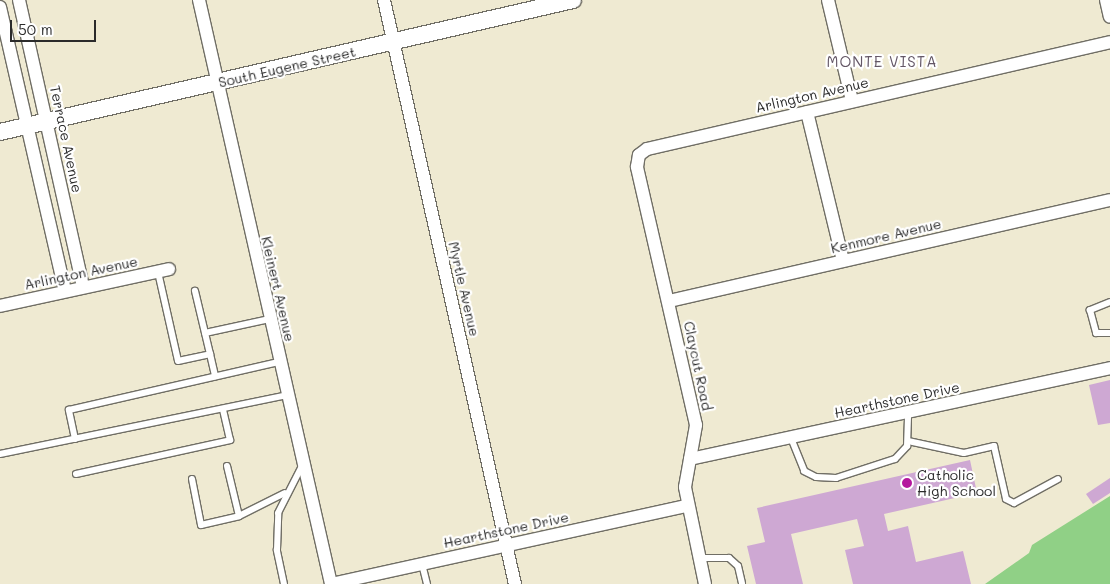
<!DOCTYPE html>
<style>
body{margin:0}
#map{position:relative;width:1110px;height:584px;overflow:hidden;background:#efead2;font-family:Mali,sans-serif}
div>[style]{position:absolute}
.green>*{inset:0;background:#90d086}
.building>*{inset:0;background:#cea8d3}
.roads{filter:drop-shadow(1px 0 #706e65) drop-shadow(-1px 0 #706e65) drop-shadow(0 1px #706e65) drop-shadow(0 -1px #706e65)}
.service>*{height:6px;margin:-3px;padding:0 3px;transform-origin:3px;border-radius:3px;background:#fff}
.minor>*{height:12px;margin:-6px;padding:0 6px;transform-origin:6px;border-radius:6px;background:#fff}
.tertiary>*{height:16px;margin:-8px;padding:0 8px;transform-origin:8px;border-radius:8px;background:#fff}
.dots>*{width:14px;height:14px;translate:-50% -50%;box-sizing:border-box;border:2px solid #fff;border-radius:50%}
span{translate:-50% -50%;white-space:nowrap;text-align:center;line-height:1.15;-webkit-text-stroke:4.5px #fff;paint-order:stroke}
.street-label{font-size:14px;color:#2b2b2b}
.poi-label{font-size:14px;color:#2b2b2b}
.left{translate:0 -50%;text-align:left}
.neighbourhood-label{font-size:15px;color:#645766;letter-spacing:1px}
.scale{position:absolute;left:10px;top:20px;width:86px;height:22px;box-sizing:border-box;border:2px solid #2b2b2b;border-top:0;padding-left:6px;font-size:15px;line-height:18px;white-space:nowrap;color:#2b2b2b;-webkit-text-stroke:4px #fff;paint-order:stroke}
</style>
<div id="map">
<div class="green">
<div style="clip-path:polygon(1110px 496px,1110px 584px,985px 584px,1029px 553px,1032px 545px)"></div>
</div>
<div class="building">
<div style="clip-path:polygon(1110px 380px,1110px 423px,1098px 425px,1089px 385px)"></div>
<div style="clip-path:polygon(970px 460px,977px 493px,884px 514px,888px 531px,908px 526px,916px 562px,963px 551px,971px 584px,853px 584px,845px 550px,864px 546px,857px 519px,791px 534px,803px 584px,756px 584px,747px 546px,765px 542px,757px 508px)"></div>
<div style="clip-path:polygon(1110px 478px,1110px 493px,1093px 504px,1086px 494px)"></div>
</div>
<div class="roads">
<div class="service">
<div style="left:158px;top:272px;width:91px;rotate:77.3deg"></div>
<div style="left:178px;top:361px;width:33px;rotate:-12deg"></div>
<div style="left:210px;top:354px;width:65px;rotate:-103.4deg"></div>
<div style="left:1110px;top:302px;width:22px;rotate:158deg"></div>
<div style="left:1090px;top:310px;width:24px;rotate:75deg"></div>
<div style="left:1096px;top:333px;width:14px"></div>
<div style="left:205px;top:333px;width:66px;rotate:-12.2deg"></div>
<div style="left:210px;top:354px;width:23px;rotate:77deg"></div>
<div style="left:791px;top:438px;width:35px;rotate:68deg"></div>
<div style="left:804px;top:471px;width:13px;rotate:27deg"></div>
<div style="left:816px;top:477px;width:20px;rotate:3deg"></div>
<div style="left:836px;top:478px;width:62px;rotate:-17.9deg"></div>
<div style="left:895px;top:459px;width:18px;rotate:-47deg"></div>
<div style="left:907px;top:446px;width:33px;rotate:-88deg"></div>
<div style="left:75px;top:439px;width:30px;rotate:-102deg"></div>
<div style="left:69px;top:410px;width:215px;rotate:-12.9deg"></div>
<div style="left:908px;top:441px;width:57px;rotate:12.1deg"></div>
<div style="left:964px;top:453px;width:31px;rotate:-13deg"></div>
<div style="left:994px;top:446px;width:54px;rotate:77.2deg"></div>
<div style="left:1006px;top:499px;width:9px;rotate:27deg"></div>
<div style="left:1014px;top:503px;width:50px;rotate:-28.6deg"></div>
<div style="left:0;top:454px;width:293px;rotate:-11.6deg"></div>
<div style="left:227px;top:466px;width:51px;rotate:76.5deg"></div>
<div style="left:239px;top:516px;width:51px;rotate:-26.6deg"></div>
<div style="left:76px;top:474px;width:158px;rotate:-12.4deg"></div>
<div style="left:230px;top:440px;width:32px;rotate:-103deg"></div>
<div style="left:192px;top:479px;width:47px;rotate:78.9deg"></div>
<div style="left:201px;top:525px;width:39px;rotate:-13deg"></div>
<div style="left:699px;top:558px;width:30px"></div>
<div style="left:729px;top:558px;width:12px;rotate:42deg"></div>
<div style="left:738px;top:566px;width:18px;rotate:77deg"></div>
<div style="left:422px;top:564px;width:21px;rotate:76deg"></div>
<div style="left:284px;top:584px;width:35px;rotate:-102deg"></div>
<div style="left:277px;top:550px;width:37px;rotate:-88deg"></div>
<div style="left:278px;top:513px;width:55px;rotate:-63deg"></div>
</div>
<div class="minor">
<div style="left:19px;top:0;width:293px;rotate:77.4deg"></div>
<div style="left:199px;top:0;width:599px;rotate:77.26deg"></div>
<div style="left:384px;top:0;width:599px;rotate:77.36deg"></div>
<div style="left:828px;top:0;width:104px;rotate:76.6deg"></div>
<div style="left:1106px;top:0;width:17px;rotate:77deg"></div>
<div style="left:0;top:7px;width:290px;rotate:77.1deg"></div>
<div style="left:807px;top:112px;width:153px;rotate:76.4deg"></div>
<div style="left:669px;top:301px;width:452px;rotate:-12.9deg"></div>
<div style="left:0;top:306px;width:173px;rotate:-12.3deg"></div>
<div style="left:690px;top:459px;width:430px;rotate:-12.2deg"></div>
<div style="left:331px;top:584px;width:364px;rotate:-12.4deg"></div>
<div style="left:705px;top:584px;width:99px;rotate:-101.7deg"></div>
<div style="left:685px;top:487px;width:63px;rotate:-79.9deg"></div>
<div style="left:696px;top:425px;width:265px;rotate:-102.9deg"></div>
<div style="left:637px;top:167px;width:12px;rotate:-81deg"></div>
<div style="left:639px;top:155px;width:10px;rotate:-37deg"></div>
<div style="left:647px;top:149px;width:475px;rotate:-13deg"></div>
</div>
<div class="tertiary">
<div style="left:0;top:132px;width:588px;rotate:-12.97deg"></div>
</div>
</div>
<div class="dots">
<div style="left:907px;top:483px;background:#b5179e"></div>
</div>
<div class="street-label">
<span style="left:287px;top:67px;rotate:-13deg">South Eugene Street</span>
<span style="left:812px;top:95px;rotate:-13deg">Arlington Avenue</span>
<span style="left:66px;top:139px;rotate:78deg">Terrace Avenue</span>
<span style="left:886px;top:236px;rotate:-13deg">Kenmore Avenue</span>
<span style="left:81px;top:273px;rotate:-12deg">Arlington Avenue</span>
<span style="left:278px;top:289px;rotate:77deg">Kleinert Avenue</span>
<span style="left:464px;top:289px;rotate:77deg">Myrtle Avenue</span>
<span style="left:698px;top:366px;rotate:78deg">Claycut Road</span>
<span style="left:897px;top:400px;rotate:-12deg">Hearthstone Drive</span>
<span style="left:506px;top:530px;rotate:-12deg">Hearthstone Drive</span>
</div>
<div class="poi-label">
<span class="left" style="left:917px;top:483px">Catholic<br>High School</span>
</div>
<div class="neighbourhood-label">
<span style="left:882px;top:62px">MONTE VISTA</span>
</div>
<div class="scale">50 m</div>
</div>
